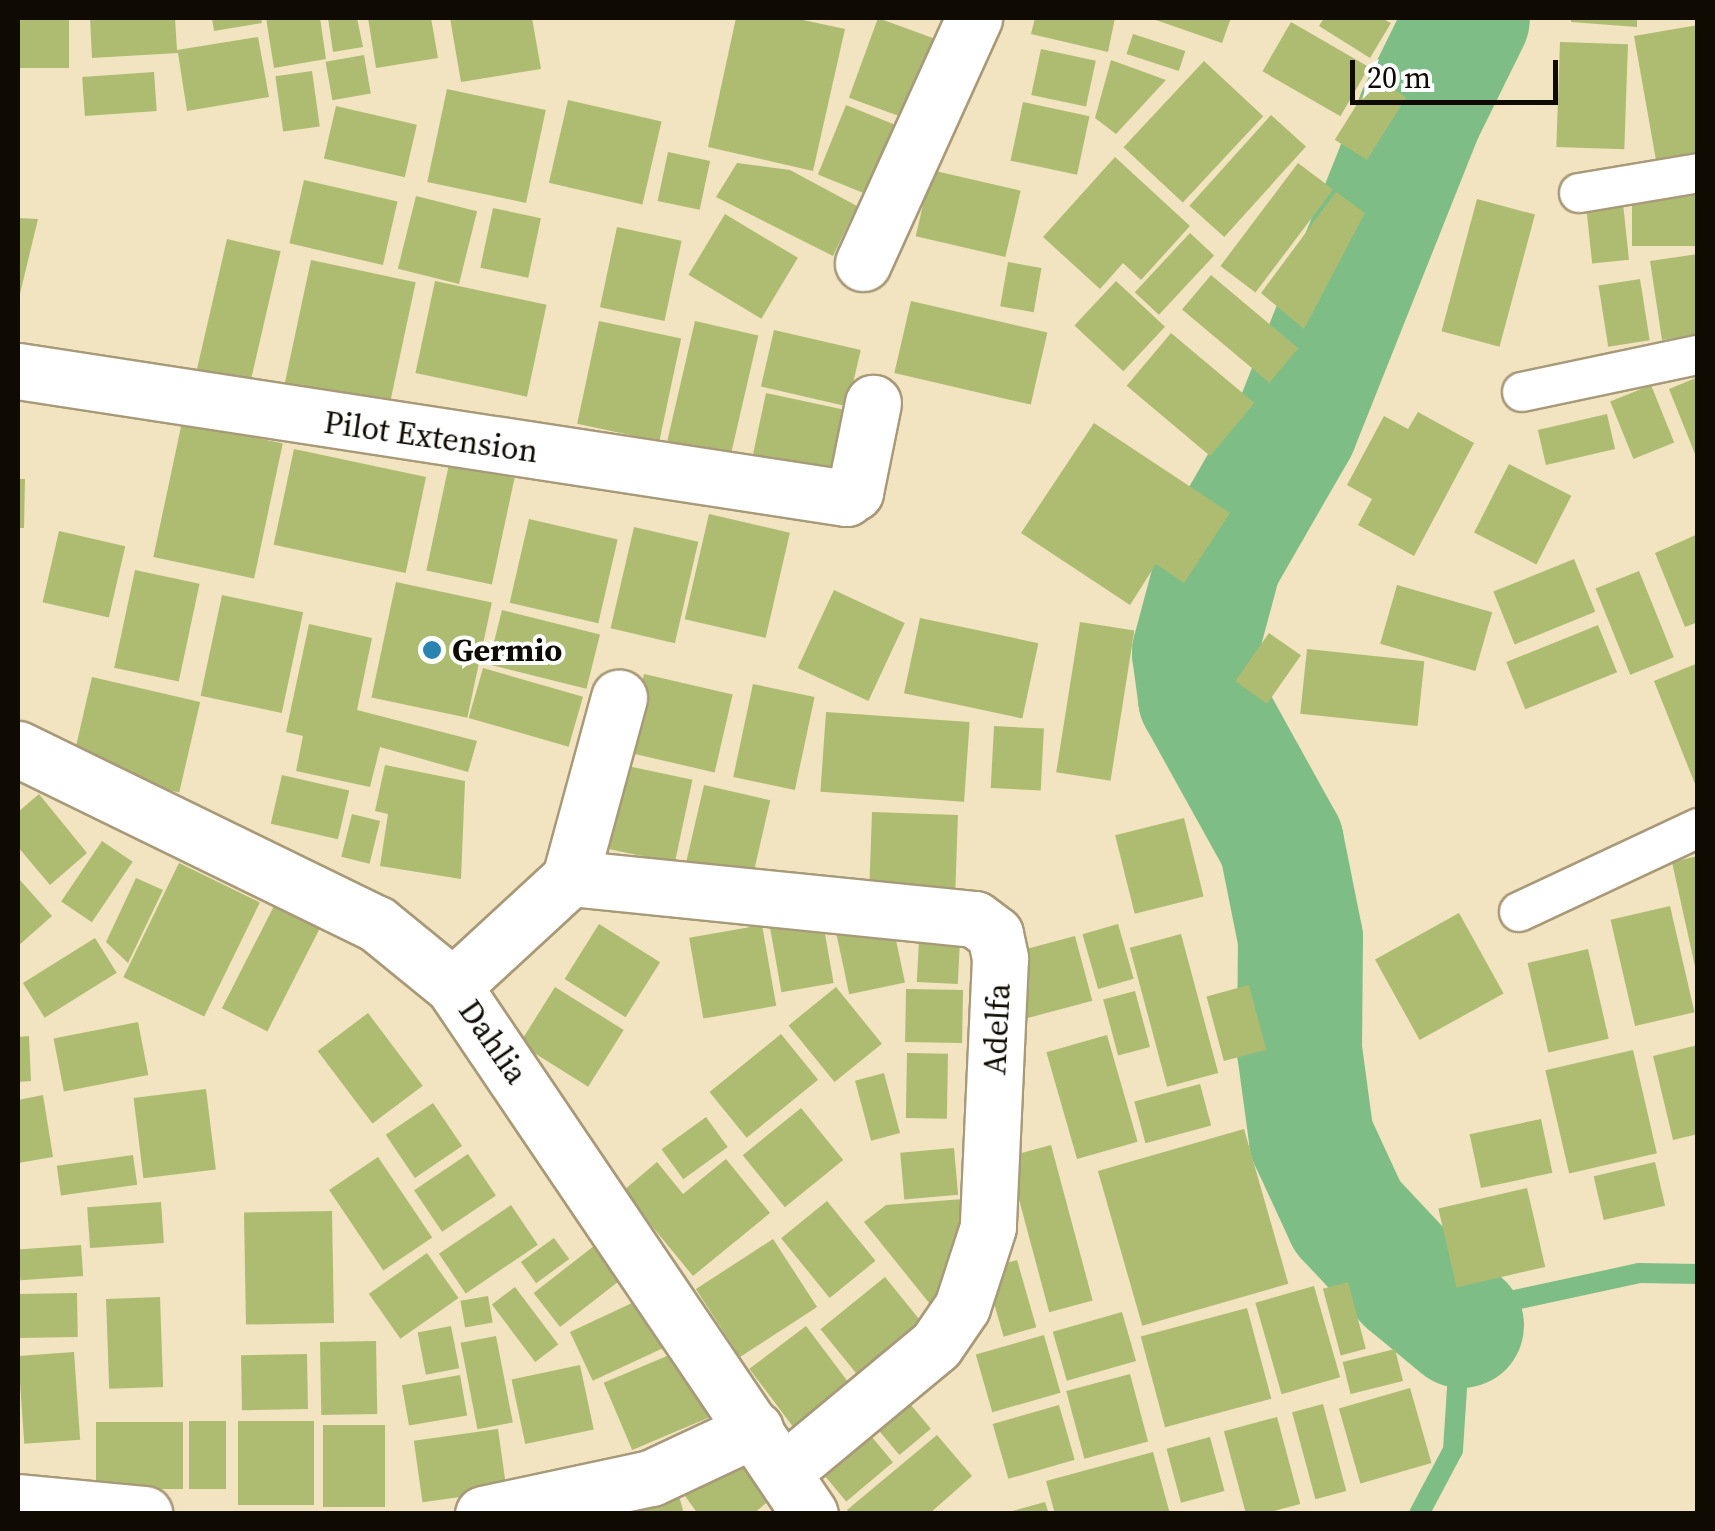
<!DOCTYPE html>
<style>
body{margin:0}
#map{position:relative;width:1715px;height:1531px;overflow:hidden;background:#f2e4c0;font-family:"Source Serif 4",serif}
div>[style]{position:absolute}
.stream>*{height:20px;margin:-10px;padding:0 10px;transform-origin:10px;border-radius:10px;background:#7fbd87}
.river>*{height:125px;margin:-62.5px;padding:0 62.5px;transform-origin:62.5px;border-radius:62.5px;background:#7fbd87}
.building>*{inset:0;background:#adbc71;transform-origin:0 0}
.roads{filter:drop-shadow(2px 0 #a89a79) drop-shadow(-2px 0 #a89a79) drop-shadow(0 2px #a89a79) drop-shadow(0 -2px #a89a79)}
.lane>*{height:38px;margin:-19px;padding:0 19px;transform-origin:19px;border-radius:19px;background:#fff}
.street>*{height:55px;margin:-27.5px;padding:0 27.5px;transform-origin:27.5px;border-radius:27.5px;background:#fff}
.dots>*{width:28px;height:28px;translate:-50% -50%;box-sizing:border-box;border:5px solid #fff;border-radius:50%}
span{translate:-50% -50%;white-space:nowrap;text-align:center;line-height:1.15;-webkit-text-stroke:8px #fff;paint-order:stroke}
.street-label{font-size:32px;color:#100b02}
.poi-label{font-size:32px;color:#100b02;font-weight:700}
.left{translate:0 -50%;text-align:left}
.frame{position:absolute;inset:0;border:20px solid #100b02;pointer-events:none}
.scale{position:absolute;left:1350px;top:60px;width:208px;height:45px;box-sizing:border-box;border:5px solid #100b02;border-top:0;padding-left:12px;font-size:30px;line-height:35px;white-space:nowrap;color:#100b02;-webkit-text-stroke:8px #fff;paint-order:stroke}
</style>
<div id="map">
<div class="stream">
<div style="left:1419px;top:1514px;width:72px;rotate:-62deg"></div>
<div style="left:1453px;top:1450px;width:125px;rotate:-86.3deg"></div>
<div style="left:1461px;top:1325px;width:41px;rotate:-31deg"></div>
<div style="left:1496px;top:1304px;width:146px;rotate:-12.2deg"></div>
<div style="left:1639px;top:1273px;width:59px;rotate:1deg"></div>
</div>
<div class="river">
<div style="left:1461px;top:1325px;width:69px;rotate:-140.3deg"></div>
<div style="left:1408px;top:1281px;width:89px;rotate:-133.2deg"></div>
<div style="left:1347px;top:1216px;width:86px;rotate:-114.8deg"></div>
<div style="left:1311px;top:1138px;width:90px;rotate:-97.7deg"></div>
<div style="left:1299px;top:1049px;width:111px;rotate:-89.5deg"></div>
<div style="left:1300px;top:938px;width:97px;rotate:-101.3deg"></div>
<div style="left:1281px;top:843px;width:167px;rotate:-119deg"></div>
<div style="left:1200px;top:697px;width:45px;rotate:-97.6deg"></div>
<div style="left:1194px;top:652px;width:96px;rotate:-75deg"></div>
<div style="left:1219px;top:559px;width:152px;rotate:-60.1deg"></div>
<div style="left:1295px;top:427px;width:336px;rotate:-68.3deg"></div>
<div style="left:1419px;top:115px;width:108px;rotate:-63.7deg"></div>
</div>
<div class="building">
<div style="left:18px;top:18px;width:51px;height:50px"></div>
<div style="clip-path:polygon(90px 18px,175px 18px,177px 50px,258px 37px,269px 97px,187px 111px,178px 53px,92px 58px)"></div>
<div style="clip-path:polygon(212px 18px,261px 18px,262px 23px,214px 31px)"></div>
<div style="clip-path:polygon(266px 18px,320px 18px,326px 59px,274px 68px)"></div>
<div style="clip-path:polygon(328px 18px,357px 18px,363px 47px,333px 52px)"></div>
<div style="clip-path:polygon(368px 18px,431px 18px,438px 58px,376px 68px)"></div>
<div style="clip-path:polygon(450px 18px,532px 18px,541px 69px,461px 82px)"></div>
<div style="clip-path:polygon(736px 18px,794px 18px,845px 29px,813px 171px,708px 147px)"></div>
<div style="left:878px;top:18px;width:59px;height:85px;rotate:20deg"></div>
<div style="clip-path:polygon(1035px 18px,1115px 18px,1108px 52px,1031px 34px)"></div>
<div style="clip-path:polygon(1150px 18px,1231px 18px,1222px 43px)"></div>
<div style="clip-path:polygon(1324px 18px,1381px 18px,1391px 23px,1370px 58px,1319px 26px)"></div>
<div style="clip-path:polygon(1571px 18px,1637px 18px,1637px 27px,1571px 22px)"></div>
<div style="left:1291px;top:22px;width:90px;height:57px;rotate:30deg"></div>
<div style="clip-path:polygon(1698px 25px,1698px 153px,1656px 160px,1634px 36px)"></div>
<div style="left:1133px;top:34px;width:55px;height:21px;rotate:18deg"></div>
<div style="left:1560px;top:42px;width:68px;height:105px;rotate:2deg"></div>
<div style="left:1041px;top:49px;width:56px;height:47px;rotate:12deg"></div>
<div style="left:364px;top:55px;width:39px;height:39px;rotate:80deg"></div>
<div style="clip-path:polygon(1111px 60px,1166px 80px,1116px 134px,1095px 118px)"></div>
<div style="left:1204px;top:61px;width:81px;height:118px;rotate:43deg"></div>
<div style="left:312px;top:71px;width:56px;height:37px;rotate:82deg"></div>
<div style="left:154px;top:72px;width:39px;height:72px;rotate:86deg"></div>
<div style="left:1374px;top:77px;width:38px;height:74px;rotate:32deg"></div>
<div style="left:447px;top:89px;width:101px;height:95px;rotate:12deg"></div>
<div style="left:568px;top:100px;width:96px;height:85px;rotate:13deg"></div>
<div style="left:1023px;top:102px;width:68px;height:60px;rotate:12deg"></div>
<div style="left:846px;top:105px;width:55px;height:75px;rotate:22deg"></div>
<div style="left:336px;top:106px;width:83px;height:54px;rotate:13deg"></div>
<div style="left:1271px;top:115px;width:47px;height:122px;rotate:42deg"></div>
<div style="left:668px;top:152px;width:43px;height:50px;rotate:12deg"></div>
<div style="clip-path:polygon(1115px 157px,1190px 226px,1141px 280px,1123px 263px,1100px 289px,1043px 237px)"></div>
<div style="clip-path:polygon(737px 163px,790px 170px,857px 206px,833px 256px,716px 197px)"></div>
<div style="left:1298px;top:163px;width:44px;height:129px;rotate:37deg"></div>
<div style="left:931px;top:170px;width:92px;height:68px;rotate:13deg"></div>
<div style="left:304px;top:180px;width:96px;height:65px;rotate:13deg"></div>
<div style="left:1698px;top:191px;width:55px;height:66px;rotate:90deg"></div>
<div style="clip-path:polygon(1336px 192px,1365px 213px,1304px 329px,1261px 293px)"></div>
<div style="left:416px;top:196px;width:63px;height:75px;rotate:14deg"></div>
<div style="left:1477px;top:199px;width:60px;height:137px;rotate:15deg"></div>
<div style="left:1623px;top:203px;width:57px;height:37px;rotate:84deg"></div>
<div style="left:493px;top:208px;width:49px;height:61px;rotate:12deg"></div>
<div style="left:725px;top:214px;width:85px;height:71px;rotate:31deg"></div>
<div style="clip-path:polygon(18px 218px,38px 219px,19px 298px,18px 297px)"></div>
<div style="left:617px;top:227px;width:66px;height:82px;rotate:12deg"></div>
<div style="left:1190px;top:233px;width:33px;height:81px;rotate:43deg"></div>
<div style="left:227px;top:239px;width:55px;height:135px;rotate:13deg"></div>
<div style="clip-path:polygon(1698px 254px,1698px 335px,1662px 340px,1650px 261px)"></div>
<div style="left:311px;top:260px;width:107px;height:134px;rotate:12deg"></div>
<div style="left:1008px;top:262px;width:34px;height:45px;rotate:10deg"></div>
<div style="left:1211px;top:275px;width:114px;height:45px;rotate:40deg"></div>
<div style="left:1640px;top:279px;width:62px;height:42px;rotate:81deg"></div>
<div style="left:435px;top:281px;width:114px;height:94px;rotate:12deg"></div>
<div style="left:1116px;top:281px;width:67px;height:61px;rotate:43deg"></div>
<div style="left:911px;top:301px;width:140px;height:74px;rotate:13deg"></div>
<div style="left:599px;top:321px;width:84px;height:105px;rotate:12deg"></div>
<div style="left:695px;top:321px;width:65px;height:128px;rotate:13deg"></div>
<div style="left:774px;top:330px;width:89px;height:58px;rotate:13deg"></div>
<div style="left:1171px;top:333px;width:109px;height:69px;rotate:40deg"></div>
<div style="clip-path:polygon(1698px 377px,1698px 459px,1697px 459px,1669px 389px)"></div>
<div style="left:1651px;top:385px;width:62px;height:44px;rotate:68deg"></div>
<div style="left:766px;top:393px;width:85px;height:73px;rotate:12deg"></div>
<div style="clip-path:polygon(1418px 412px,1474px 443px,1414px 556px,1358px 525px,1372px 499px,1347px 485px,1384px 416px,1408px 429px)"></div>
<div style="left:1607px;top:414px;width:36px;height:71px;rotate:77deg"></div>
<div style="left:182px;top:422px;width:103px;height:138px;rotate:12deg"></div>
<div style="clip-path:polygon(1094px 423px,1230px 513px,1184px 583px,1156px 564px,1130px 605px,1021px 533px)"></div>
<div style="left:294px;top:449px;width:135px;height:98px;rotate:12deg"></div>
<div style="left:449px;top:464px;width:67px;height:109px;rotate:12deg"></div>
<div style="left:1509px;top:464px;width:70px;height:77px;rotate:27deg"></div>
<div style="clip-path:polygon(18px 479px,25px 479px,24px 528px,18px 528px)"></div>
<div style="left:709px;top:514px;width:83px;height:108px;rotate:13deg"></div>
<div style="left:529px;top:519px;width:91px;height:86px;rotate:13deg"></div>
<div style="left:634px;top:527px;width:66px;height:104px;rotate:13deg"></div>
<div style="left:59px;top:531px;width:68px;height:73px;rotate:13deg"></div>
<div style="clip-path:polygon(1698px 534px,1698px 622px,1685px 627px,1655px 553px)"></div>
<div style="left:1574px;top:559px;width:57px;height:87px;rotate:68deg"></div>
<div style="left:135px;top:570px;width:66px;height:100px;rotate:12deg"></div>
<div style="left:1639px;top:571px;width:93px;height:47px;rotate:68deg"></div>
<div style="left:396px;top:582px;width:98px;height:118px;rotate:12deg"></div>
<div style="left:1397px;top:585px;width:99px;height:61px;rotate:16deg"></div>
<div style="left:834px;top:590px;width:78px;height:86px;rotate:25deg"></div>
<div style="left:222px;top:595px;width:83px;height:103px;rotate:12deg"></div>
<div style="left:502px;top:610px;width:101px;height:56px;rotate:14deg"></div>
<div style="left:920px;top:618px;width:121px;height:77px;rotate:12deg"></div>
<div style="left:1080px;top:622px;width:55px;height:152px;rotate:9deg"></div>
<div style="clip-path:polygon(309px 624px,372px 638px,357px 710px,477px 741px,468px 772px,380px 747px,370px 787px,296px 771px,303px 736px,286px 732px)"></div>
<div style="left:1598px;top:625px;width:51px;height:99px;rotate:68deg"></div>
<div style="left:1269px;top:633px;width:39px;height:59px;rotate:35deg"></div>
<div style="left:1307px;top:649px;width:118px;height:65px;rotate:6deg"></div>
<div style="clip-path:polygon(1698px 663px,1698px 789px,1697px 789px,1654px 681px)"></div>
<div style="left:483px;top:668px;width:104px;height:52px;rotate:16deg"></div>
<div style="left:644px;top:674px;width:91px;height:80px;rotate:13deg"></div>
<div style="left:92px;top:677px;width:111px;height:93px;rotate:13deg"></div>
<div style="left:753px;top:684px;width:63px;height:95px;rotate:12deg"></div>
<div style="left:826px;top:712px;width:144px;height:80px;rotate:4deg"></div>
<div style="left:994px;top:726px;width:50px;height:62px;rotate:3deg"></div>
<div style="clip-path:polygon(385px 765px,465px 781px,461px 879px,380px 866px,388px 814px,375px 811px)"></div>
<div style="left:623px;top:765px;width:71px;height:85px;rotate:12deg"></div>
<div style="left:282px;top:775px;width:69px;height:50px;rotate:13deg"></div>
<div style="left:704px;top:785px;width:68px;height:81px;rotate:13deg"></div>
<div style="clip-path:polygon(39px 794px,87px 853px,50px 885px,18px 847px,18px 812px)"></div>
<div style="left:872px;top:812px;width:86px;height:76px;rotate:2deg"></div>
<div style="left:352px;top:814px;width:29px;height:44px;rotate:14deg"></div>
<div style="left:1184px;top:818px;width:81px;height:71px;rotate:76deg"></div>
<div style="left:102px;top:841px;width:37px;height:73px;rotate:34deg"></div>
<div style="clip-path:polygon(1698px 856px,1698px 971px,1696px 971px,1672px 862px)"></div>
<div style="left:179px;top:863px;width:90px;height:127px;rotate:26deg"></div>
<div style="clip-path:polygon(136px 878px,163px 890px,128px 963px,106px 942px)"></div>
<div style="clip-path:polygon(20px 880px,52px 916px,18px 946px,18px 882px)"></div>
<div style="left:275px;top:904px;width:51px;height:117px;rotate:27deg"></div>
<div style="left:1670px;top:906px;width:109px;height:61px;rotate:77deg"></div>
<div style="left:890px;top:912px;width:72px;height:57px;rotate:78deg"></div>
<div style="left:1459px;top:913px;width:92px;height:96px;rotate:61deg"></div>
<div style="left:822px;top:917px;width:67px;height:53px;rotate:80deg"></div>
<div style="left:920px;top:921px;width:41px;height:61px;rotate:3deg"></div>
<div style="left:599px;top:924px;width:72px;height:65px;rotate:32deg"></div>
<div style="left:1118px;top:924px;width:57px;height:37px;rotate:74deg"></div>
<div style="left:762px;top:925px;width:82px;height:74px;rotate:80deg"></div>
<div style="left:1181px;top:934px;width:144px;height:53px;rotate:75deg"></div>
<div style="left:1075px;top:936px;width:67px;height:71px;rotate:75deg"></div>
<div style="left:95px;top:938px;width:41px;height:85px;rotate:58deg"></div>
<div style="left:1588px;top:949px;width:92px;height:62px;rotate:77deg"></div>
<div style="left:1249px;top:985px;width:67px;height:44px;rotate:75deg"></div>
<div style="left:555px;top:987px;width:81px;height:67px;rotate:32deg"></div>
<div style="left:836px;top:987px;width:73px;height:61px;rotate:51deg"></div>
<div style="left:906px;top:989px;width:57px;height:53px;rotate:1deg"></div>
<div style="left:1135px;top:991px;width:58px;height:33px;rotate:75deg"></div>
<div style="left:368px;top:1013px;width:91px;height:63px;rotate:53deg"></div>
<div style="left:138px;top:1022px;width:54px;height:86px;rotate:79deg"></div>
<div style="left:781px;top:1034px;width:59px;height:92px;rotate:51deg"></div>
<div style="left:1107px;top:1035px;width:111px;height:63px;rotate:74deg"></div>
<div style="clip-path:polygon(29px 1036px,31px 1081px,18px 1082px,18px 1037px)"></div>
<div style="clip-path:polygon(1698px 1045px,1698px 1134px,1673px 1140px,1653px 1056px)"></div>
<div style="left:1633px;top:1050px;width:106px;height:90px;rotate:77deg"></div>
<div style="left:907px;top:1053px;width:41px;height:65px;rotate:1deg"></div>
<div style="left:884px;top:1073px;width:62px;height:30px;rotate:75deg"></div>
<div style="left:1200px;top:1084px;width:43px;height:68px;rotate:75deg"></div>
<div style="left:206px;top:1089px;width:81px;height:73px;rotate:83deg"></div>
<div style="clip-path:polygon(43px 1095px,53px 1157px,18px 1163px,18px 1100px)"></div>
<div style="left:433px;top:1103px;width:52px;height:57px;rotate:56deg"></div>
<div style="left:801px;top:1108px;width:67px;height:75px;rotate:51deg"></div>
<div style="left:706px;top:1117px;width:37px;height:55px;rotate:54deg"></div>
<div style="left:1541px;top:1119px;width:55px;height:73px;rotate:78deg"></div>
<div style="left:1244px;top:1129px;width:161px;height:152px;rotate:74deg"></div>
<div style="left:1051px;top:1145px;width:161px;height:45px;rotate:75deg"></div>
<div style="left:954px;top:1148px;width:47px;height:54px;rotate:85deg"></div>
<div style="left:468px;top:1154px;width:50px;height:65px;rotate:56deg"></div>
<div style="left:133px;top:1155px;width:30px;height:77px;rotate:82deg"></div>
<div style="left:378px;top:1157px;width:97px;height:59px;rotate:56deg"></div>
<div style="clip-path:polygon(726px 1159px,770px 1213px,693px 1276px,623px 1191px,657px 1162px,683px 1194px)"></div>
<div style="left:1655px;top:1162px;width:45px;height:63px;rotate:77deg"></div>
<div style="left:1527px;top:1188px;width:81px;height:91px;rotate:77deg"></div>
<div style="clip-path:polygon(963px 1199px,963px 1286px,934px 1309px,864px 1222px,886px 1205px)"></div>
<div style="left:827px;top:1201px;width:77px;height:59px;rotate:51deg"></div>
<div style="left:161px;top:1202px;width:41px;height:74px;rotate:86deg"></div>
<div style="left:511px;top:1205px;width:48px;height:87px;rotate:56deg"></div>
<div style="left:332px;top:1211px;width:112px;height:88px;rotate:89deg"></div>
<div style="left:554px;top:1238px;width:26px;height:41px;rotate:54deg"></div>
<div style="left:773px;top:1239px;width:81px;height:92px;rotate:57deg"></div>
<div style="left:599px;top:1242px;width:43px;height:83px;rotate:52deg"></div>
<div style="left:81px;top:1245px;width:31px;height:63px;rotate:86deg"></div>
<div style="left:427px;top:1253px;width:55px;height:71px;rotate:55deg"></div>
<div style="left:1017px;top:1260px;width:70px;height:34px;rotate:74deg"></div>
<div style="left:885px;top:1277px;width:65px;height:83px;rotate:51deg"></div>
<div style="left:1348px;top:1282px;width:69px;height:26px;rotate:75deg"></div>
<div style="left:1314px;top:1286px;width:95px;height:61px;rotate:74deg"></div>
<div style="left:515px;top:1287px;width:72px;height:29px;rotate:53deg"></div>
<div style="left:77px;top:1293px;width:44px;height:59px;rotate:89deg"></div>
<div style="left:488px;top:1296px;width:27px;height:28px;rotate:80deg"></div>
<div style="left:647px;top:1296px;width:54px;height:85px;rotate:65deg"></div>
<div style="left:160px;top:1297px;width:90px;height:54px;rotate:88deg"></div>
<div style="left:1247px;top:1308px;width:94px;height:110px;rotate:75deg"></div>
<div style="left:1122px;top:1312px;width:51px;height:72px;rotate:74deg"></div>
<div style="left:451px;top:1326px;width:43px;height:34px;rotate:79deg"></div>
<div style="left:806px;top:1326px;width:75px;height:71px;rotate:53deg"></div>
<div style="left:1044px;top:1335px;width:60px;height:71px;rotate:74deg"></div>
<div style="left:496px;top:1336px;width:88px;height:36px;rotate:79deg"></div>
<div style="left:376px;top:1341px;width:73px;height:56px;rotate:89deg"></div>
<div style="left:1395px;top:1349px;width:33px;height:54px;rotate:76deg"></div>
<div style="left:681px;top:1350px;width:73px;height:84px;rotate:67deg"></div>
<div style="left:74px;top:1352px;width:88px;height:56px;rotate:86deg"></div>
<div style="left:307px;top:1354px;width:55px;height:66px;rotate:89deg"></div>
<div style="left:580px;top:1365px;width:66px;height:70px;rotate:78deg"></div>
<div style="left:1130px;top:1374px;width:70px;height:66px;rotate:75deg"></div>
<div style="left:460px;top:1375px;width:41px;height:59px;rotate:80deg"></div>
<div style="left:1410px;top:1388px;width:78px;height:74px;rotate:74deg"></div>
<div style="left:900px;top:1392px;width:48px;height:41px;rotate:50deg"></div>
<div style="left:1323px;top:1404px;width:90px;height:32px;rotate:75deg"></div>
<div style="left:1059px;top:1405px;width:57px;height:69px;rotate:74deg"></div>
<div style="left:1277px;top:1417px;width:90px;height:55px;rotate:75deg"></div>
<div style="left:189px;top:1421px;width:37px;height:68px"></div>
<div style="left:238px;top:1421px;width:76px;height:84px"></div>
<div style="left:183px;top:1422px;width:67px;height:87px;rotate:90deg"></div>
<div style="left:323px;top:1425px;width:62px;height:82px"></div>
<div style="left:498px;top:1429px;width:62px;height:85px;rotate:82deg"></div>
<div style="left:866px;top:1430px;width:42px;height:61px;rotate:50deg"></div>
<div style="clip-path:polygon(937px 1435px,972px 1476px,929px 1514px,851px 1514px,847px 1510px)"></div>
<div style="left:1210px;top:1437px;width:56px;height:45px;rotate:75deg"></div>
<div style="clip-path:polygon(741px 1451px,776px 1495px,753px 1514px,698px 1514px,685px 1496px)"></div>
<div style="clip-path:polygon(1153px 1452px,1170px 1514px,1055px 1514px,1046px 1481px)"></div>
<div style="clip-path:polygon(676px 1485px,684px 1514px,618px 1514px,615px 1504px)"></div>
<div style="clip-path:polygon(1045px 1502px,1049px 1514px,1009px 1514px,1009px 1512px)"></div>
</div>
<div class="roads">
<div class="lane">
<div style="left:1579px;top:193px;width:121px;rotate:-9.5deg"></div>
<div style="left:1522px;top:392px;width:180px;rotate:-11.9deg"></div>
<div style="left:1519px;top:912px;width:198px;rotate:-25.1deg"></div>
</div>
<div class="street">
<div style="left:863px;top:263px;width:269px;rotate:-65.6deg"></div>
<div style="left:18px;top:371px;width:838px;rotate:8.72deg"></div>
<div style="left:846px;top:498px;width:11px;rotate:-34deg"></div>
<div style="left:855px;top:492px;width:91px;rotate:-78.6deg"></div>
<div style="left:18px;top:749px;width:399px;rotate:26deg"></div>
<div style="left:377px;top:924px;width:98px;rotate:39.2deg"></div>
<div style="left:453px;top:986px;width:637px;rotate:55.94deg"></div>
<div style="left:570px;top:878px;width:407px;rotate:5.8deg"></div>
<div style="left:975px;top:919px;width:25px;rotate:37deg"></div>
<div style="left:995px;top:934px;width:25px;rotate:78deg"></div>
<div style="left:1000px;top:958px;width:269px;rotate:92.6deg"></div>
<div style="left:988px;top:1227px;width:84px;rotate:108deg"></div>
<div style="left:962px;top:1307px;width:46px;rotate:124.4deg"></div>
<div style="left:936px;top:1345px;width:199px;rotate:140.3deg"></div>
<div style="left:453px;top:986px;width:159px;rotate:-42.7deg"></div>
<div style="left:570px;top:878px;width:187px;rotate:-74.8deg"></div>
<div style="left:18px;top:1502px;width:127px;rotate:5.4deg"></div>
<div style="left:483px;top:1514px;width:172px;rotate:-12.1deg"></div>
<div style="left:651px;top:1478px;width:115px;rotate:-25.2deg"></div>
</div>
</div>
<div class="dots">
<div style="left:432px;top:650px;background:#2a83b1"></div>
</div>
<div class="street-label">
<span style="left:431px;top:437px;rotate:8deg">Pilot Extension</span>
<span style="left:997px;top:1029px;rotate:-87deg">Adelfa</span>
<span style="left:493px;top:1042px;rotate:55deg">Dahlia</span>
</div>
<div class="poi-label">
<span class="left" style="left:452px;top:650px">Germio</span>
</div>
<div class="frame"></div>
<div class="scale">20 m</div>
</div>
